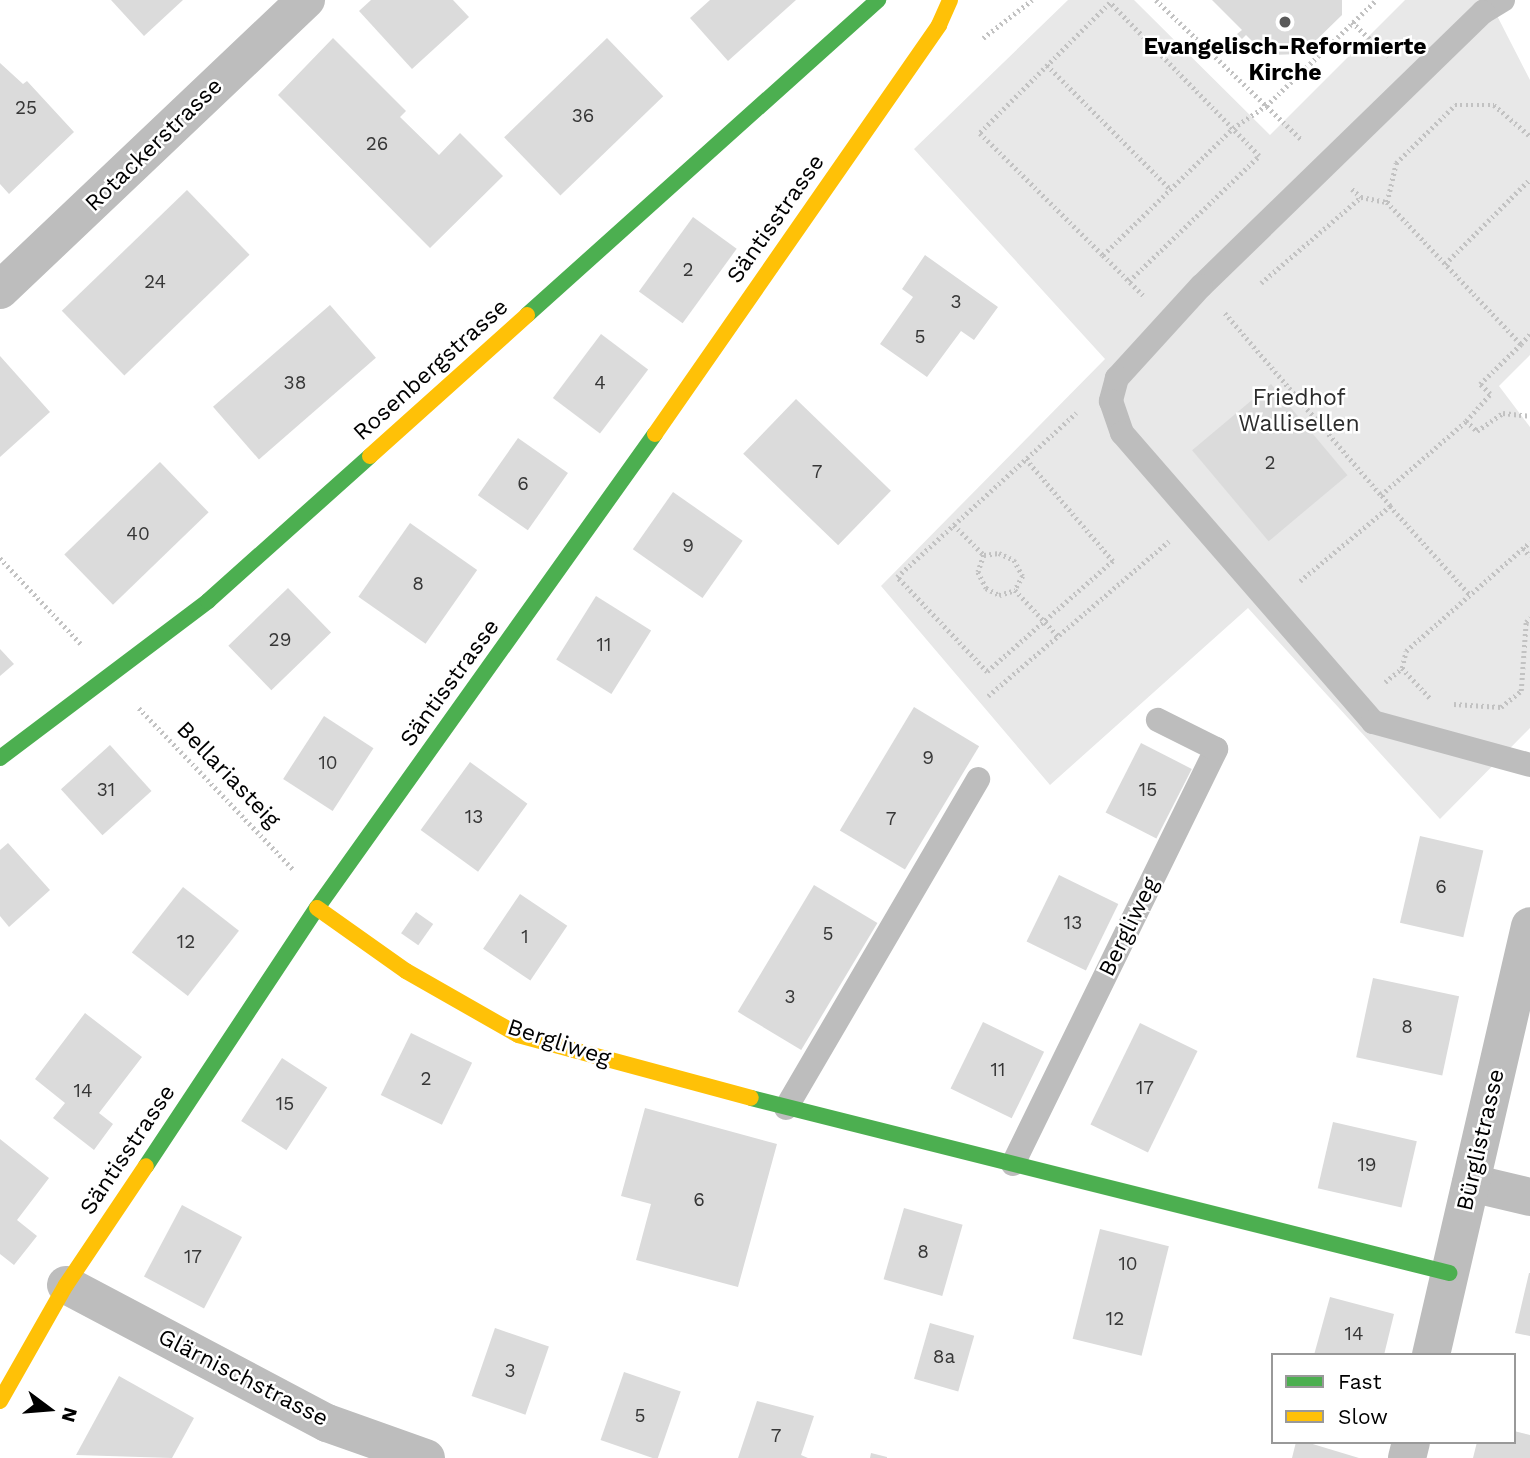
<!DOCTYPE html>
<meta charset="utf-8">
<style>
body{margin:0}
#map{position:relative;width:1530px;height:1458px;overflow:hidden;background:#fff;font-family:"Work Sans",sans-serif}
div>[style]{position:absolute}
.green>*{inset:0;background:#e8e8e8}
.building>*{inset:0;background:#dbdbdb;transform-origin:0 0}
.path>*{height:4.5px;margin-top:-2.25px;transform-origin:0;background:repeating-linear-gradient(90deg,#c2c2c2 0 2px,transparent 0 5.5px)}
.lane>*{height:24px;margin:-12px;padding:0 12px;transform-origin:12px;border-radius:12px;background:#bdbdbd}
.street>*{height:38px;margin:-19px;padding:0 19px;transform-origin:19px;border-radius:19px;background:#bdbdbd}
.fast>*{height:16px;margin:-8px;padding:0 8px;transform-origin:8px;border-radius:8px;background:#4caf50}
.slow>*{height:16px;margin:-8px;padding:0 8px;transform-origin:8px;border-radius:8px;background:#ffc107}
.dots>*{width:19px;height:19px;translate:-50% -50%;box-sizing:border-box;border:4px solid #fff;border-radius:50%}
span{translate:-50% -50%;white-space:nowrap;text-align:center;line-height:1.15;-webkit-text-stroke:5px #fff;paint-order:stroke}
.number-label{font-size:19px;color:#373737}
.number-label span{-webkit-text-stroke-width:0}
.poi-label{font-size:23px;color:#000;font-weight:700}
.street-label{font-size:23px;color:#000}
.park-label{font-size:23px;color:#2c2c2c}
.legend{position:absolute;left:1271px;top:1353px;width:245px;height:91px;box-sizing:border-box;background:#fff;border:2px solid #999;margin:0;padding:9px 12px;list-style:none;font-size:21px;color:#000}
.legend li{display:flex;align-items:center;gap:14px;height:35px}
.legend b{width:35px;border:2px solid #999}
.north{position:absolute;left:14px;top:1374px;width:70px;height:70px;-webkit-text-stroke:5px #fff;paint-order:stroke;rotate:106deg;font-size:19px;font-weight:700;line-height:28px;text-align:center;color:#000}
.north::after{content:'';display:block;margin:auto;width:24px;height:32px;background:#000;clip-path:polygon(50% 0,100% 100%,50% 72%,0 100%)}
</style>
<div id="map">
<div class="green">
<div style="clip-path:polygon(1068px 0,1134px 0,1270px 135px,1405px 0,1489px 0,1530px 80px,1530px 355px,1499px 386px,1530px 427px,1530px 728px,1440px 819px,1248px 608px,1050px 785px,881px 586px,1105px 359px,914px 149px)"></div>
</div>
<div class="building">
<div style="clip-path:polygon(111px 0,183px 0,144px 36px)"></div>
<div style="clip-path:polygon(371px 0,453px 0,469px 17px,412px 69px,359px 11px)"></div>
<div style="clip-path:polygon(710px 0,796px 0,728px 61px,690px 18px)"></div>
<div style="clip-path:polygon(1212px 0,1342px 0,1342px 15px,1302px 54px,1266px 55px,1246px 35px,1242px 39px,1237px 34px,1242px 30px)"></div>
<div style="clip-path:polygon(333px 38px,406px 111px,400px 117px,439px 155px,460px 133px,503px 176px,430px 248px,278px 95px)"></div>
<div style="left:607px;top:38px;width:81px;height:143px;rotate:46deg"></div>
<div style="clip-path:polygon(0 63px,23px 84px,27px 81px,74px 132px,9px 194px,0 184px)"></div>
<div style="left:187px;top:190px;width:90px;height:174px;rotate:46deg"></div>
<div style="left:693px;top:217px;width:54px;height:92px;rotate:36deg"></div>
<div style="clip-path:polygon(925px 255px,998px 307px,974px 340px,961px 331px,927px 377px,880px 344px,913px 297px,902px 289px)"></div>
<div style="left:330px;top:305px;width:70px;height:155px;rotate:49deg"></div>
<div style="left:601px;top:334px;width:59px;height:80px;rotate:37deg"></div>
<div style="clip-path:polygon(0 356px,50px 412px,0 457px)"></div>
<div style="left:1271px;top:384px;width:119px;height:103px;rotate:50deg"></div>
<div style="left:796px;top:399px;width:132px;height:76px;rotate:44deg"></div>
<div style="left:518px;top:438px;width:61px;height:70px;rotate:35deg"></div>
<div style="left:160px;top:462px;width:70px;height:133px;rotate:46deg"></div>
<div style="left:673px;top:492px;width:85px;height:70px;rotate:35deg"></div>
<div style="left:410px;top:523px;width:82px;height:90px;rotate:35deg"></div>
<div style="left:288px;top:588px;width:62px;height:83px;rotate:46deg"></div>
<div style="left:596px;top:596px;width:65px;height:75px;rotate:32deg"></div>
<div style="clip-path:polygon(0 649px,14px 664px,0 676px)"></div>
<div style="left:914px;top:707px;width:76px;height:144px;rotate:31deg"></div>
<div style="left:324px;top:716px;width:59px;height:75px;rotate:33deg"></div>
<div style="left:1141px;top:743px;width:57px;height:78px;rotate:27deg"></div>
<div style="left:110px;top:745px;width:62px;height:66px;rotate:48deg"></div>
<div style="left:470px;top:762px;width:71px;height:84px;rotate:36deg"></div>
<div style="left:1420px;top:836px;width:65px;height:89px;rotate:13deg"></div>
<div style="clip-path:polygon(8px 843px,50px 890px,9px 927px,0 916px,0 850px)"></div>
<div style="left:1059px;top:875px;width:66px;height:74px;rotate:26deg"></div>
<div style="left:814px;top:885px;width:74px;height:148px;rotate:31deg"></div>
<div style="left:183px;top:887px;width:71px;height:83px;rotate:38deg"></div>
<div style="left:520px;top:894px;width:57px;height:66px;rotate:34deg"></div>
<div style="left:416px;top:912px;width:21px;height:26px;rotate:35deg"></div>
<div style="left:1373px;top:978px;width:88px;height:81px;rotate:12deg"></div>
<div style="clip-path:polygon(85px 1013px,142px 1057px,99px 1113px,113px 1124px,94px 1150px,53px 1118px,65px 1103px,35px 1079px)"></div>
<div style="left:983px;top:1022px;width:68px;height:74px;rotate:26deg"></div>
<div style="left:1140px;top:1023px;width:64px;height:113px;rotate:26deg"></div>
<div style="left:411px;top:1033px;width:68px;height:69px;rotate:26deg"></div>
<div style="left:282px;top:1058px;width:54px;height:75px;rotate:33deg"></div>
<div style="clip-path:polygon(645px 1108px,777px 1144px,738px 1287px,636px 1260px,651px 1204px,621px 1196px)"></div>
<div style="left:1333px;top:1122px;width:86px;height:68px;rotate:13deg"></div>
<div style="clip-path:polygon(0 1139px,49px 1178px,17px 1220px,37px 1236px,14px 1265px,0 1254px)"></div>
<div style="left:182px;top:1205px;width:68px;height:81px;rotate:28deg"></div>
<div style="left:904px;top:1208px;width:61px;height:74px;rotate:16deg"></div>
<div style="left:1100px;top:1229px;width:71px;height:113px;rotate:14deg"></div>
<div style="clip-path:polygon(1529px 1273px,1530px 1273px,1530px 1336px,1515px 1333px)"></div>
<div style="clip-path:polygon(1330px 1297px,1394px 1314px,1384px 1355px,1314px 1355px)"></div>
<div style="left:930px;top:1323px;width:46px;height:58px;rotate:16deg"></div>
<div style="left:495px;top:1328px;width:57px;height:72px;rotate:19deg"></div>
<div style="left:624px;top:1372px;width:60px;height:72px;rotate:19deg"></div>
<div style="clip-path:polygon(119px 1376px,194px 1418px,172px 1458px,76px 1455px)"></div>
<div style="clip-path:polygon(757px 1401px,814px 1416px,801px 1455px,808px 1458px,738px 1458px)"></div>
<div style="clip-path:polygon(1514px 1431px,1530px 1435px,1530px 1458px,1473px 1458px,1477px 1442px,1514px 1442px)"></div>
<div style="clip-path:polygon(1296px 1442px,1306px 1442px,1359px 1458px,1292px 1458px)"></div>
<div style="clip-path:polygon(871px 1453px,887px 1457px,887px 1458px,870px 1458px)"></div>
</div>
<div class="path">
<div style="left:1156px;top:0;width:201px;rotate:43.8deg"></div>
<div style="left:1352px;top:22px;width:50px;rotate:43.4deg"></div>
<div style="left:983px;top:38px;width:62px;rotate:-37.8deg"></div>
<div style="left:1047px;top:65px;width:176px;rotate:45.2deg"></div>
<div style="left:1352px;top:189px;width:12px;rotate:42deg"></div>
<div style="left:1361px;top:197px;width:26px;rotate:11deg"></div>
<div style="left:1387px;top:202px;width:195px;rotate:46.7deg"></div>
<div style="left:1521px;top:344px;width:13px;rotate:-48deg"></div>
<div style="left:1387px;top:202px;width:40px;rotate:-77deg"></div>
<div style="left:1396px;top:163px;width:83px;rotate:-44.5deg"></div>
<div style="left:1455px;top:105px;width:39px"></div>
<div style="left:1494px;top:105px;width:48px;rotate:40.7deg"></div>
<div style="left:1103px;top:255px;width:182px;rotate:-44.3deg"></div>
<div style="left:1233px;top:128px;width:40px;rotate:-34deg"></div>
<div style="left:1266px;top:106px;width:153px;rotate:-43.9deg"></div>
<div style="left:1445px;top:264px;width:120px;rotate:-45deg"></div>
<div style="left:1129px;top:281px;width:180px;rotate:-43.9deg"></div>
<div style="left:1259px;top:156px;width:214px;rotate:-134.2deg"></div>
<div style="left:1110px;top:3px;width:184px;rotate:135deg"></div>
<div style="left:980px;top:133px;width:173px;rotate:44.8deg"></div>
<div style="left:1103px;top:255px;width:57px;rotate:45deg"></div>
<div style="left:1261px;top:283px;width:132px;rotate:-40.7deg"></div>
<div style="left:1225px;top:313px;width:240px;rotate:49.4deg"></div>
<div style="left:1466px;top:421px;width:36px;rotate:-48deg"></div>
<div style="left:1490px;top:394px;width:14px;rotate:-135deg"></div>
<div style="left:1480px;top:384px;width:57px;rotate:-44.3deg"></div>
<div style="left:1026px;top:459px;width:134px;rotate:49.5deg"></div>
<div style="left:1113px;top:561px;width:168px;rotate:138.6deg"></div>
<div style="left:987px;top:672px;width:131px;rotate:-133.5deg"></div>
<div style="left:897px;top:577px;width:243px;rotate:-42.5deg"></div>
<div style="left:1390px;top:506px;width:120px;rotate:48deg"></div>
<div style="left:954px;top:525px;width:42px;rotate:45deg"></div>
<div style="left:984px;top:555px;width:15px;rotate:-8deg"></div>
<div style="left:999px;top:553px;width:17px;rotate:25deg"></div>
<div style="left:1014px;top:560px;width:18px;rotate:61deg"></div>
<div style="left:1023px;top:576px;width:16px;rotate:120deg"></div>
<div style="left:1523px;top:548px;width:11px;rotate:49deg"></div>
<div style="left:984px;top:555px;width:18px;rotate:109deg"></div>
<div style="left:978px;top:572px;width:18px;rotate:63deg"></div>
<div style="left:986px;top:588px;width:15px;rotate:28deg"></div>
<div style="left:999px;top:595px;width:17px;rotate:-17deg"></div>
<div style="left:1015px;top:590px;width:63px;rotate:46.9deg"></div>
<div style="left:0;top:558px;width:118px;rotate:46.7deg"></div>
<div style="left:1300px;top:581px;width:117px;rotate:-39.8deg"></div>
<div style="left:1390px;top:506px;width:14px;rotate:-129deg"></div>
<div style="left:1381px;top:495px;width:113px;rotate:-41deg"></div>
<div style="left:1466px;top:421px;width:15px;rotate:42deg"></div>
<div style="left:1477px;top:431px;width:32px;rotate:-35deg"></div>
<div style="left:1503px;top:413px;width:27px;rotate:6deg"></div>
<div style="left:1402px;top:668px;width:41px;rotate:47deg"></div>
<div style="left:1385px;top:682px;width:22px;rotate:-39deg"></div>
<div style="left:1402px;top:668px;width:17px;rotate:-77deg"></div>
<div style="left:1406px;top:651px;width:165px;rotate:-41.3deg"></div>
<div style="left:988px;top:696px;width:238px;rotate:-40.6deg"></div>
<div style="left:1454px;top:704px;width:47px;rotate:3.7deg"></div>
<div style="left:1501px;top:707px;width:26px;rotate:-39deg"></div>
<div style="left:1521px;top:691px;width:69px;rotate:-85.9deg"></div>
<div style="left:1526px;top:622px;width:6px;rotate:-45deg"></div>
<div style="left:139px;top:708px;width:223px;rotate:46.3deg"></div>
</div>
<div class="lane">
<div style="left:1503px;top:0;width:23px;rotate:149deg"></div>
<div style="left:1483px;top:12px;width:393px;rotate:135.8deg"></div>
<div style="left:1201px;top:286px;width:125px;rotate:132.4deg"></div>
<div style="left:1117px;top:378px;width:24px;rotate:105deg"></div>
<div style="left:1111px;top:401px;width:34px;rotate:71deg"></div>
<div style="left:1122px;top:433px;width:383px;rotate:49deg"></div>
<div style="left:1373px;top:722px;width:163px;rotate:15.3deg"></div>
<div style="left:786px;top:1108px;width:381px;rotate:-59.7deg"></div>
<div style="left:1013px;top:1164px;width:462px;rotate:-63.9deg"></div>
<div style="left:1216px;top:749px;width:65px;rotate:-153.4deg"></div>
</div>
<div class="street">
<div style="left:0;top:290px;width:422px;rotate:-43.5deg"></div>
<div style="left:1471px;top:1183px;width:61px;rotate:13.3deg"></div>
<div style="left:66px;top:1285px;width:295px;rotate:27.9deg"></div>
<div style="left:327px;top:1423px;width:105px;rotate:19.5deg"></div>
<div style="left:1431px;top:1355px;width:440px;rotate:-77deg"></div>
<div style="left:1407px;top:1458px;width:16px;rotate:-76deg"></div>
</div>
<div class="fast">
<div style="left:527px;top:315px;width:472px;rotate:-41.9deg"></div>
<div style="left:0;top:758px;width:261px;rotate:-37deg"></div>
<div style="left:208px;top:601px;width:217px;rotate:-41.8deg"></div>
<div style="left:751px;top:1098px;width:720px;rotate:14.07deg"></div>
<div style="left:146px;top:1166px;width:310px;rotate:-56.5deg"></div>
<div style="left:317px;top:908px;width:582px;rotate:-54.51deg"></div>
</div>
<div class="slow">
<div style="left:655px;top:434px;width:498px;rotate:-55.2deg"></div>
<div style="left:939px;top:25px;width:27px;rotate:-66deg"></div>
<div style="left:370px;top:456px;width:211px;rotate:-41.9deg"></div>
<div style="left:317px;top:908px;width:109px;rotate:35.3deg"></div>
<div style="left:406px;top:971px;width:129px;rotate:29.7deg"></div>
<div style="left:518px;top:1035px;width:241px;rotate:15.1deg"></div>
<div style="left:0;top:1401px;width:133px;rotate:-60.4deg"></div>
<div style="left:66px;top:1285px;width:143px;rotate:-56.1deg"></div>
</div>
<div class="dots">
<div style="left:1285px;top:22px;background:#595959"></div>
</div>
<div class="number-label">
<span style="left:26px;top:108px">25</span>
<span style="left:583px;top:116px">36</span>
<span style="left:377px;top:144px">26</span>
<span style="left:688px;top:270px">2</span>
<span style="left:155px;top:282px">24</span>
<span style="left:956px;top:302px">3</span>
<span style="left:920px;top:337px">5</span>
<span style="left:295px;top:383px">38</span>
<span style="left:600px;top:383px">4</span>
<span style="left:1270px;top:463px">2</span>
<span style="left:817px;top:472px">7</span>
<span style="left:523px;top:484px">6</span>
<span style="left:138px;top:534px">40</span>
<span style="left:688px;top:546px">9</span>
<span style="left:418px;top:584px">8</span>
<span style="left:280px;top:640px">29</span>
<span style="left:604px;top:645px">11</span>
<span style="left:928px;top:758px">9</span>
<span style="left:328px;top:763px">10</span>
<span style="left:106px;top:790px">31</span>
<span style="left:1148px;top:790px">15</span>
<span style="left:474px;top:817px">13</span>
<span style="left:891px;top:819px">7</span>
<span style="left:1441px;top:887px">6</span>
<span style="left:1073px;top:923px">13</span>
<span style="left:828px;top:934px">5</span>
<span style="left:525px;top:937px">1</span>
<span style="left:186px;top:942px">12</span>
<span style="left:790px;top:997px">3</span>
<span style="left:1407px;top:1027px">8</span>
<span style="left:998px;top:1070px">11</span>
<span style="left:426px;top:1079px">2</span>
<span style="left:1145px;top:1088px">17</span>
<span style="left:83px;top:1091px">14</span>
<span style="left:285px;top:1104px">15</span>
<span style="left:1367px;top:1165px">19</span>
<span style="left:699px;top:1200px">6</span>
<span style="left:923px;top:1252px">8</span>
<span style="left:193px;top:1257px">17</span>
<span style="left:1128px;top:1264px">10</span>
<span style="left:1115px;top:1319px">12</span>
<span style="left:1354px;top:1334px">14</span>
<span style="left:944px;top:1357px">8a</span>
<span style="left:510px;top:1371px">3</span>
<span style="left:640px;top:1416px">5</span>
<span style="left:776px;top:1436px">7</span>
</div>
<div class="poi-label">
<span style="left:1285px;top:60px">Evangelisch-Reformierte<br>Kirche</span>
</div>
<div class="street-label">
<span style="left:154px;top:145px;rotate:-44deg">Rotackerstrasse</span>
<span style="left:776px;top:219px;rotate:-55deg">Säntisstrasse</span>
<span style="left:431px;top:370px;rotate:-42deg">Rosenbergstrasse</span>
<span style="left:450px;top:683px;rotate:-54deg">Säntisstrasse</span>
<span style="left:228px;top:775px;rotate:46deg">Bellariasteig</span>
<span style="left:1129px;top:927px;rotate:-64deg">Bergliweg</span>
<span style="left:559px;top:1043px;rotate:18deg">Bergliweg</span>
<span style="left:1481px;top:1140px;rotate:-77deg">Bürglistrasse</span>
<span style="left:128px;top:1150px;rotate:-56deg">Säntisstrasse</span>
<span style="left:243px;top:1378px;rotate:27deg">Glärnischstrasse</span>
</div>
<div class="park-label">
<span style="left:1299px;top:411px">Friedhof<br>Wallisellen</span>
</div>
<ul class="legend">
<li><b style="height:9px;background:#4caf50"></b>Fast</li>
<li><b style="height:9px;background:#ffc107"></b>Slow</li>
</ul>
<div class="north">N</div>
</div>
